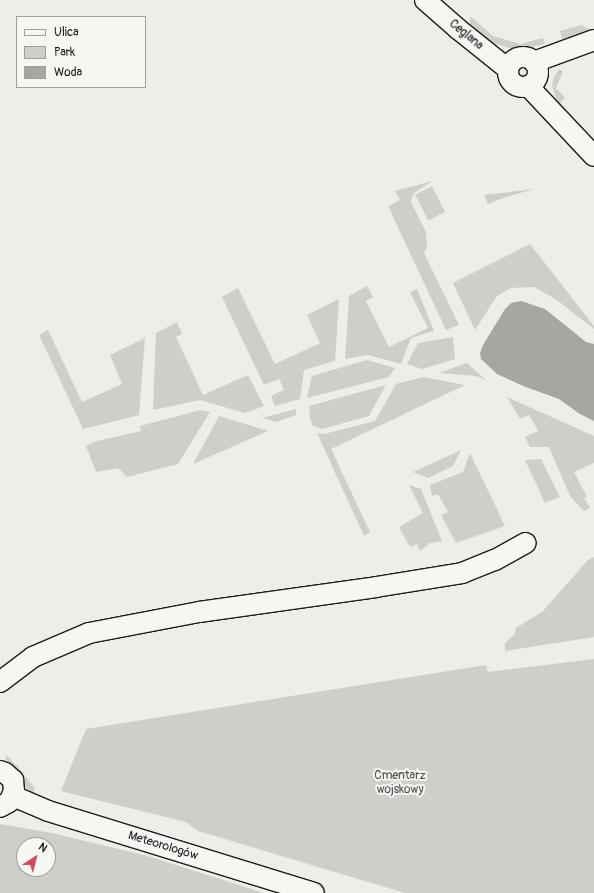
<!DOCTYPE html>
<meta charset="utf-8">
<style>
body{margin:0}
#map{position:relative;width:594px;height:893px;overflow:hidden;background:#edede9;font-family:Pangolin,sans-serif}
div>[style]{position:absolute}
.green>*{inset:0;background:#cececb;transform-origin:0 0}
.water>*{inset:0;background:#a6a6a3}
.roads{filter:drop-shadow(1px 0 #1c1c1c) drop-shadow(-1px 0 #1c1c1c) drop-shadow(0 1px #1c1c1c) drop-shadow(0 -1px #1c1c1c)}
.minor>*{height:20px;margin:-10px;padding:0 10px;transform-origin:10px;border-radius:10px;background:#f6f6f2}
.minor>.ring{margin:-10px;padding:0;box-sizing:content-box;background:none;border:20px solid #f6f6f2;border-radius:50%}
span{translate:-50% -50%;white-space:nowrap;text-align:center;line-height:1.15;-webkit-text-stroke:4px #f6f6f2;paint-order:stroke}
.street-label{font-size:12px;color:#1c1c1c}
.park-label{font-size:12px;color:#515151}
.legend{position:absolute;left:16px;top:16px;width:130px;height:72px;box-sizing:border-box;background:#f6f6f2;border:1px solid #9f9f9c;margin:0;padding:5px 7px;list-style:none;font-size:12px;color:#1c1c1c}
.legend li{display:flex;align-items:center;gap:8px;height:20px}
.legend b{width:20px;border:1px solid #9f9f9c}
.north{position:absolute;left:16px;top:837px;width:40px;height:40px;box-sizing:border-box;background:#f6f6f2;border:1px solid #9f9f9c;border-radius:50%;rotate:36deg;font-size:11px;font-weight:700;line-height:16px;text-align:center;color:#1c1c1c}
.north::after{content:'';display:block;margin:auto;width:14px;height:18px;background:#d1495b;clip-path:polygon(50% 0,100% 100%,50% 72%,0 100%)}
</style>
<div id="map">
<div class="green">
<div style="clip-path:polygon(470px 16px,493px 36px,520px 44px,543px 38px,545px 44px,516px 50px,489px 42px,470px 26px)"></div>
<div style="clip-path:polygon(581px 25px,593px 31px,562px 39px,560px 31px)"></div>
<div style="clip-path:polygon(559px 69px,563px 72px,556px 88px,565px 98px,559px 104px,555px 96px,552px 85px,554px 77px)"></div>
<div style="clip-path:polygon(432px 181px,413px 194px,411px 202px,426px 232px,427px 246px,424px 253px,459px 325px,446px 330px,388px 206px,400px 200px,395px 191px)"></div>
<div style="left:432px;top:186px;width:29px;height:19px;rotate:63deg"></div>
<div style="clip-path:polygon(534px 189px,503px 198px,488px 204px,484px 195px)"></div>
<div style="clip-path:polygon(530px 244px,594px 326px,594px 329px,557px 300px,534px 287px,511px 288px,497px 296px,475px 330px,453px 283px)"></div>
<div style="clip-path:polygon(367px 286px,373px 297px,366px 301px,389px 347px,428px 328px,410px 292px,417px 289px,434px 331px,411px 338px,401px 364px,368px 355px,345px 359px,349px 296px)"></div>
<div style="clip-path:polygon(238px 288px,275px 364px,320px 343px,307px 315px,339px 299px,335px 361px,304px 370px,300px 399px,275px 406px,271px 396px,284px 390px,279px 379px,264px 385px,222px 297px)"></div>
<div style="clip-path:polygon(177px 322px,182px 334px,176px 337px,203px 395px,248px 375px,264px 406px,245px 413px,200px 400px,153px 410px,156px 333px)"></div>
<div style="clip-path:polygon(48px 330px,82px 402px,122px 384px,110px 355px,145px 338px,139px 415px,83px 429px,39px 335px)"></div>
<div style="clip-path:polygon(453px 337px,455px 359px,422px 369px,407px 364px,418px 343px)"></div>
<div style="clip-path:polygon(367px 360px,395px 368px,389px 377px,307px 398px,312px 376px)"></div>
<div style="clip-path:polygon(467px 363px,486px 380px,476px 376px,439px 373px)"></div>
<div style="clip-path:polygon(423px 377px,465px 385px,331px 449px,370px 532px,364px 536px,317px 433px,324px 434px,375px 421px,396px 384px)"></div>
<div style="clip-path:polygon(386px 385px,369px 416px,322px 429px,313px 426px,310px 419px,309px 406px)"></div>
<div style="clip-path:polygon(507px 397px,594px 436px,594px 463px,574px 472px,587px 497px,584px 498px,590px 508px,584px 511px,570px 496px,549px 447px,530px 447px,525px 437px,538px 431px,529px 415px,520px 419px)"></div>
<div style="clip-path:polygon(296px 409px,296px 415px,276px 422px,262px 418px)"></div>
<div style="clip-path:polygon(201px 410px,210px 412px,178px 464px,127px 477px,118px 468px,96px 472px,86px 446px,97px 441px,141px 431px,140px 426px)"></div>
<div style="clip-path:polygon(219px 416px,268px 431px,193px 464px)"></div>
<div style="clip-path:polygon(461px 450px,453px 466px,428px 478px,413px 472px)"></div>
<div style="clip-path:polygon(470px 453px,505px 526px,456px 543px,441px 515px,448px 512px,438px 494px,432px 496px,430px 485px,463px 472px)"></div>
<div style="clip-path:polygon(541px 459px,560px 497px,545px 503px,525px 460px)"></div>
<div style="clip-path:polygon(409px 485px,421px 489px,442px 541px,430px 543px,420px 551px,417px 544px,410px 547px,399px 527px,423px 513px)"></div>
<div style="clip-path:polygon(594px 557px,594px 637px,505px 651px,505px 643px,515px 634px,516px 628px,542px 612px,588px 560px)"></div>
<div style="clip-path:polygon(594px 659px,594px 893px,405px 893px,198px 831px,186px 822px,61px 791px,86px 729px,486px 665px,488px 672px)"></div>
<div style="clip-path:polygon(5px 754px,18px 767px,35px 788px,33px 793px,23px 786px,7px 764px)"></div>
<div style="clip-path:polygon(evenodd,0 824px,52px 833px,148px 856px,264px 893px,0 893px,0 824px,24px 845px,48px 845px,48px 869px,24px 869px,24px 845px)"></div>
</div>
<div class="water">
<div style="clip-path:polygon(521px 301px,545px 309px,586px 342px,594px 344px,594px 421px,580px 414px,559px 399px,523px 386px,497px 374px,481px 359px,480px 353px,483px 345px,505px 309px,511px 303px)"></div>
</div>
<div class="roads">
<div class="minor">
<div style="left:425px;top:0;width:44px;rotate:41.3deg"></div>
<div style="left:458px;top:29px;width:64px;rotate:38.7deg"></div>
<div class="ring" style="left:508px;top:57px;width:10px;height:10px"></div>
<div style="left:534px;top:62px;width:64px;rotate:-20.1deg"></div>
<div style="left:528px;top:86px;width:96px;rotate:46.7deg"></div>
<div style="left:0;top:682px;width:41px;rotate:-37.1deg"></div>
<div style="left:33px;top:657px;width:61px;rotate:-23.2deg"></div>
<div style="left:89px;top:633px;width:112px;rotate:-10.8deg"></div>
<div style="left:199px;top:612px;width:179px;rotate:-8deg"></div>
<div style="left:376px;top:587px;width:87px;rotate:-9.2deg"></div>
<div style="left:462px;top:573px;width:35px;rotate:-22deg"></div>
<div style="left:495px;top:560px;width:35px;rotate:-29deg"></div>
<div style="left:0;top:771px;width:5px;rotate:22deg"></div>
<div style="left:5px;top:773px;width:11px;rotate:41deg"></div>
<div style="left:13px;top:780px;width:11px;rotate:85deg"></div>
<div style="left:14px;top:791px;width:12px;rotate:114deg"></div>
<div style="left:9px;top:802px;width:10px;rotate:151deg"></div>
<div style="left:13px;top:796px;width:38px;rotate:23deg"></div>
<div style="left:48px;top:811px;width:278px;rotate:17.1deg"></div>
</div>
</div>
<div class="street-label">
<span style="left:466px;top:35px;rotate:40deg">Ceglana</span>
<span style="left:163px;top:846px;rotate:17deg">Meteorologów</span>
</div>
<div class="park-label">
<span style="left:400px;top:783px">Cmentarz<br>wojskowy</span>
</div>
<ul class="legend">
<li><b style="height:5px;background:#f6f6f2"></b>Ulica</li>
<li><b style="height:11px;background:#cececb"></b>Park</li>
<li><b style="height:11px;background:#a6a6a3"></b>Woda</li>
</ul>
<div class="north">N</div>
</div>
